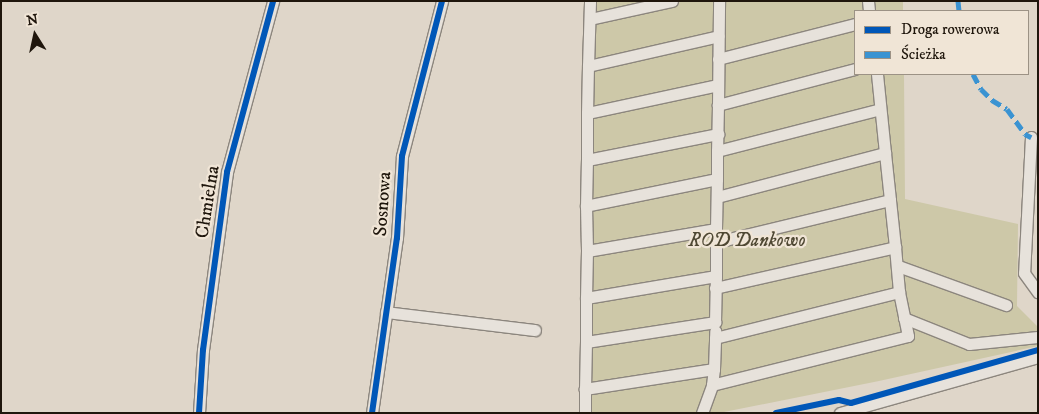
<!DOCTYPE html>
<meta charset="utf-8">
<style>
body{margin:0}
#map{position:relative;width:1039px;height:414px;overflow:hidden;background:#dfd6c9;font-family:"IM FELL DW Pica",serif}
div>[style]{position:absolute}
.green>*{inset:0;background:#cdc8a8}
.roads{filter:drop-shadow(1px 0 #8c867e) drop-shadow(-1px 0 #8c867e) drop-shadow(0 1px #8c867e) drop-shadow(0 -1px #8c867e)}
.minor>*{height:11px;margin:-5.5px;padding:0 5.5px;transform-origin:5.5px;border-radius:5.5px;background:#e7e2db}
.quiet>*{height:5px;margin-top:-2.5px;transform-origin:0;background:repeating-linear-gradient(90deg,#3a93d2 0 10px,transparent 0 15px)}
.cycleway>*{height:6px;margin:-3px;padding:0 3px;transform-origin:3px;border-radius:3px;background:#0057b8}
span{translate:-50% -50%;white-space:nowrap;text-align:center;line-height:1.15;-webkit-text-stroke:4.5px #f0e5d6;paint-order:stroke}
.street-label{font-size:19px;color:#1f160c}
.park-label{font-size:19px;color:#4f4833;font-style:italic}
.frame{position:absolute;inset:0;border:2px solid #1f160c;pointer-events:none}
.legend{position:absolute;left:854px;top:10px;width:175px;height:65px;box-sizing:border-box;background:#f0e5d6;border:1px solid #9c9285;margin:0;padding:6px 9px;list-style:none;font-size:15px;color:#1f160c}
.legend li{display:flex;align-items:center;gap:10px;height:25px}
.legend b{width:25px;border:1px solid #9c9285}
.north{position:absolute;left:10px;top:10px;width:50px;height:50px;-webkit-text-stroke:4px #f0e5d6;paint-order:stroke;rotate:350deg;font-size:14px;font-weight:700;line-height:20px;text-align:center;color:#1f160c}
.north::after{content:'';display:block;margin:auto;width:18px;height:22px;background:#1f160c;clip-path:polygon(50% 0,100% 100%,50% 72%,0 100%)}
</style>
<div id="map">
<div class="green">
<div style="clip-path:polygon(586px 1px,903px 1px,903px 11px,855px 11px,855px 74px,904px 74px,905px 199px,1018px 224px,1017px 306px,1038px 327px,1038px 346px,879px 381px,719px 413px,582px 413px)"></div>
</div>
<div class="roads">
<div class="minor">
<div style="left:868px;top:1px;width:10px;rotate:84deg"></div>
<div style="left:590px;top:19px;width:84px;rotate:-12.4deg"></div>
<div style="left:718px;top:59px;width:141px;rotate:-14.3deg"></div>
<div style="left:588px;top:66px;width:65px;rotate:-88.2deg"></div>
<div style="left:855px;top:69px;width:142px;rotate:165.3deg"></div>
<div style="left:718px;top:105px;width:46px;rotate:91.2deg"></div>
<div style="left:717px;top:151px;width:168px;rotate:-14.4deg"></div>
<div style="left:877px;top:74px;width:79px;rotate:84.2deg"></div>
<div style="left:718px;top:85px;width:134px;rotate:167.9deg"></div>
<div style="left:587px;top:113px;width:47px;rotate:-88.8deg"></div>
<div style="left:588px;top:66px;width:134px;rotate:-12.9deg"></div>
<div style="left:718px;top:105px;width:104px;rotate:-89.4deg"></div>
<div style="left:1031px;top:137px;width:136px;rotate:92.9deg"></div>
<div style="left:1024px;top:273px;width:24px;rotate:54deg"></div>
<div style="left:587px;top:160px;width:47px;rotate:-90deg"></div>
<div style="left:717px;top:179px;width:28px;rotate:-90deg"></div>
<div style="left:717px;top:197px;width:174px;rotate:-14.7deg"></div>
<div style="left:885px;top:153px;width:47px;rotate:83.9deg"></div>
<div style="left:586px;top:206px;width:45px;rotate:88.7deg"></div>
<div style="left:895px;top:247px;width:45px;rotate:84.9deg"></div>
<div style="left:898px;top:266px;width:115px;rotate:19.9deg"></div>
<div style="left:716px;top:276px;width:41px;rotate:-90deg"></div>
<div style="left:715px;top:288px;width:185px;rotate:-12.8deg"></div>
<div style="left:895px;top:247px;width:47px;rotate:-96.1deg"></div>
<div style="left:890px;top:200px;width:179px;rotate:166.4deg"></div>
<div style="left:386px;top:312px;width:150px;rotate:6.9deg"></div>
<div style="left:904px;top:318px;width:70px;rotate:21.8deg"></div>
<div style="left:969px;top:344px;width:69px;rotate:-5.8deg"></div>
<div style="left:715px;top:338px;width:190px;rotate:-14deg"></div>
<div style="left:899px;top:292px;width:45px;rotate:78.4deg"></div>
<div style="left:908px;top:336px;width:202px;rotate:166deg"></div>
<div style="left:712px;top:385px;width:16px;rotate:-83deg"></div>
<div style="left:714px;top:369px;width:131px;rotate:171.2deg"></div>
<div style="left:585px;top:389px;width:47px;rotate:-88.8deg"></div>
<div style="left:586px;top:342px;width:131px;rotate:-8.8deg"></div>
<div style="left:715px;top:322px;width:46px;rotate:-88.8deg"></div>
<div style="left:716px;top:276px;width:132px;rotate:170.4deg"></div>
<div style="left:586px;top:298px;width:47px;rotate:-88.8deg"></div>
<div style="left:587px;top:251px;width:131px;rotate:-9.7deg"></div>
<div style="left:716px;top:229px;width:50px;rotate:-88.9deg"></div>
<div style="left:717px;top:179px;width:134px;rotate:168.4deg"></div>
<div style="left:586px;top:206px;width:46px;rotate:-88.8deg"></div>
<div style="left:587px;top:160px;width:134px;rotate:-11.2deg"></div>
<div style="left:586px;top:342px;width:44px;rotate:-90deg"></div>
<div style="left:714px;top:369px;width:38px;rotate:-88deg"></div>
<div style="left:585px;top:389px;width:24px;rotate:90deg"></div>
<div style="left:199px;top:413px;width:63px;rotate:-86.4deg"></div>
<div style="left:203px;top:350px;width:180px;rotate:-82.3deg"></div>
<div style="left:227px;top:172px;width:177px;rotate:-74.9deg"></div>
<div style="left:372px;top:413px;width:177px;rotate:-81.9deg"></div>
<div style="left:397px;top:238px;width:82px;rotate:-86.5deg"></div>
<div style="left:402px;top:156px;width:160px;rotate:-75.5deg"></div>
<div style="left:702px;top:413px;width:30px;rotate:-70deg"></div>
<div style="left:840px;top:413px;width:206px;rotate:-15.8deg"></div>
</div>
</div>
<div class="quiet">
<div style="left:958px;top:1px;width:10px;rotate:84deg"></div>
<div style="left:973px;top:74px;width:17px;rotate:62deg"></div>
<div style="left:981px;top:89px;width:16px;rotate:45deg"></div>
<div style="left:992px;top:100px;width:17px;rotate:31deg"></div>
<div style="left:1007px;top:109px;width:31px;rotate:54deg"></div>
<div style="left:1025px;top:134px;width:7px;rotate:27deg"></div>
</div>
<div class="cycleway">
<div style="left:199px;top:413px;width:63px;rotate:-86.4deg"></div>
<div style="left:203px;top:350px;width:180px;rotate:-82.3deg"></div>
<div style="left:227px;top:172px;width:177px;rotate:-74.9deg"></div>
<div style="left:372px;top:413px;width:177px;rotate:-81.9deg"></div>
<div style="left:397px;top:238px;width:82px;rotate:-86.5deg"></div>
<div style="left:402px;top:156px;width:160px;rotate:-75.5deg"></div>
<div style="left:776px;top:413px;width:64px;rotate:-11.7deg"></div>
<div style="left:839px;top:400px;width:12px;rotate:14deg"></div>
<div style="left:851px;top:403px;width:194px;rotate:-15.8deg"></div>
</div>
<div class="street-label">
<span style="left:208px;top:202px;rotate:-81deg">Chmielna</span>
<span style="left:383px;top:204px;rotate:-86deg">Sosnowa</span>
</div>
<div class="park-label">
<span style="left:747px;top:241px">ROD Dankowo</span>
</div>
<div class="frame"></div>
<ul class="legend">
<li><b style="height:6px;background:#0057b8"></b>Droga rowerowa</li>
<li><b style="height:6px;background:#3a93d2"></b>Ścieżka</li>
</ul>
<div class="north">N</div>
</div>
